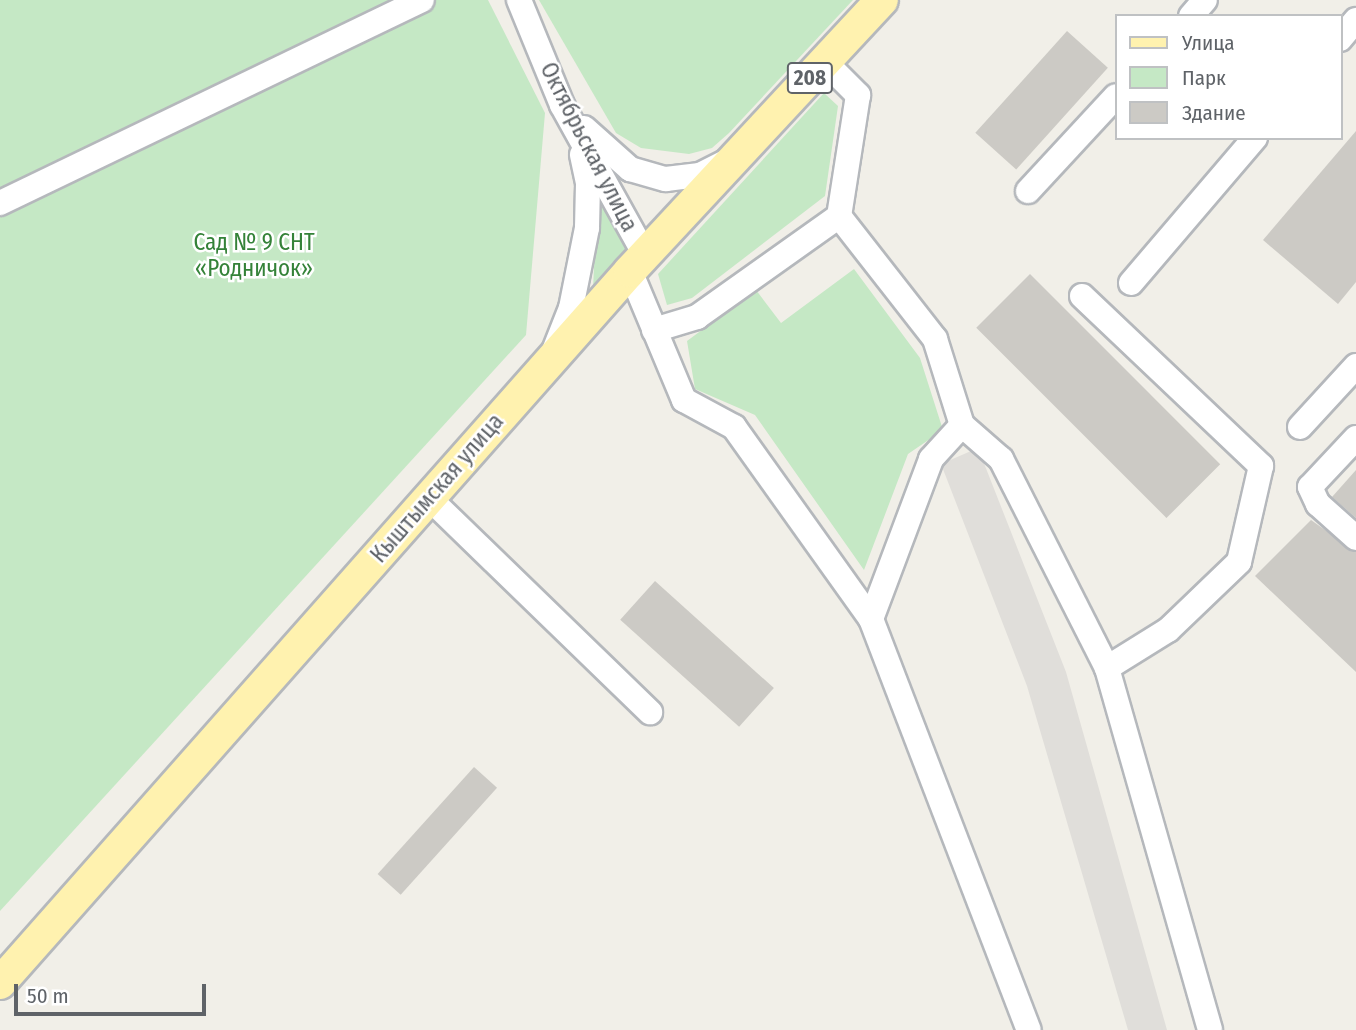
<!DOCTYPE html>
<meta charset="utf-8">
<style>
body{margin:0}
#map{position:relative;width:1356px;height:1030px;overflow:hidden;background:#f1efe8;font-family:"Fira Sans Condensed",sans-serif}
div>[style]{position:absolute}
.industrial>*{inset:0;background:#e0deda}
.green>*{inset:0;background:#c5e8c5}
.building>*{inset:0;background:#cccac5;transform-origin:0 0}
.roads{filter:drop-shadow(2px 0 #b5b8bc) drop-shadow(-2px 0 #b5b8bc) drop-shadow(0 2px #b5b8bc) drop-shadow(0 -2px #b5b8bc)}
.minor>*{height:24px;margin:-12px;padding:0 12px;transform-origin:12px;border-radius:12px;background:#fff}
.major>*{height:32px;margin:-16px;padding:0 16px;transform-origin:16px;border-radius:16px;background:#fff2af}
span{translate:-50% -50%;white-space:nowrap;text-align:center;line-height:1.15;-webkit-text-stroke:5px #fff;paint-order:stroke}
.shield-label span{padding:2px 5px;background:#fff;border:2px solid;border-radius:5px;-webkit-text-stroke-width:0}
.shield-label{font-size:21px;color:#5f6368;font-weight:700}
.street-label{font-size:23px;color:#5f6368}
.park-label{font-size:23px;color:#348238}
.legend{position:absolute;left:1115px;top:14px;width:228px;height:126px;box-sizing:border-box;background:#fff;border:2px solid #bfc1c3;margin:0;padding:9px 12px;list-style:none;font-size:21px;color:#5f6368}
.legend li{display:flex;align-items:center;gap:14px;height:35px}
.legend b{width:35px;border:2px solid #bfc1c3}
.scale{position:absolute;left:14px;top:984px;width:192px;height:32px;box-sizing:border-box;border:4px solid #5f6368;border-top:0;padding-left:9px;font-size:21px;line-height:24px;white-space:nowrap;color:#5f6368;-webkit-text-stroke:5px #fff;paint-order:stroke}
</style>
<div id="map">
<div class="industrial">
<div style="clip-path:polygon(978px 448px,1066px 672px,1167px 1030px,1128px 1030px,1027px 686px,941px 464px)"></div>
</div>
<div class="green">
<div style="clip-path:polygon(0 0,488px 0,545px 113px,526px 335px,0 911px)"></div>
<div style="clip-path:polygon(539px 0,853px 0,729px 133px,712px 148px,689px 154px,641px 148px,616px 133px)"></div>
<div style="clip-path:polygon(824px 93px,838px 106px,825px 196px,692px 298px,667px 305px,658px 274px)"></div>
<div style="clip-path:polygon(602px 195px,630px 251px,593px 290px,597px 199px)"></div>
<div style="clip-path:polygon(854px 269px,920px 358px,943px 430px,908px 454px,864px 570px,755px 415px,695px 389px,687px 341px,756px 290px,781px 323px)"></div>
</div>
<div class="building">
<div style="left:1067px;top:31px;width:55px;height:137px;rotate:42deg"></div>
<div style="clip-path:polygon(1356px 131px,1356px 282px,1338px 304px,1263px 240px)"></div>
<div style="left:1030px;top:274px;width:269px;height:76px;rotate:45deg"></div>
<div style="clip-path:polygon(1356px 470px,1356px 518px,1332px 497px)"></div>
<div style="clip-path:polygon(1311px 520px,1356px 552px,1356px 672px,1255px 576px)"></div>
<div style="left:655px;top:581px;width:160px;height:52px;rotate:42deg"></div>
<div style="left:474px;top:767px;width:31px;height:144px;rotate:42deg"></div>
</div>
<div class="roads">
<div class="minor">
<div style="left:519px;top:0;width:113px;rotate:67.7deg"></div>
<div style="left:562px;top:105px;width:171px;rotate:61deg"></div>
<div style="left:1191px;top:16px;width:21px;rotate:-49deg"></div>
<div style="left:1340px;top:39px;width:25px;rotate:-50deg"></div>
<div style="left:825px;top:62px;width:47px;rotate:45deg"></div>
<div style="left:858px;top:95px;width:122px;rotate:98.9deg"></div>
<div style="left:839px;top:216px;width:156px;rotate:52deg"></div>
<div style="left:935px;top:339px;width:90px;rotate:72.6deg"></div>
<div style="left:962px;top:425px;width:52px;rotate:41.1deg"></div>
<div style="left:1001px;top:459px;width:234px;rotate:63.1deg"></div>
<div style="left:1107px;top:668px;width:376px;rotate:74.1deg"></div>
<div style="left:584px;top:128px;width:62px;rotate:41.7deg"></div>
<div style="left:630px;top:169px;width:37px;rotate:16deg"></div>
<div style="left:666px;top:179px;width:34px;rotate:-7deg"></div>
<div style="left:700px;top:175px;width:30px;rotate:-27deg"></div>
<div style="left:1028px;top:191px;width:129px;rotate:-47.2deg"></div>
<div style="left:0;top:203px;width:468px;rotate:-25.7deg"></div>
<div style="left:630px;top:271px;width:140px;rotate:67.3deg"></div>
<div style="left:684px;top:400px;width:57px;rotate:28.4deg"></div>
<div style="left:734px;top:427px;width:236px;rotate:54.5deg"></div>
<div style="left:871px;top:619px;width:440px;rotate:69deg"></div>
<div style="left:1131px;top:283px;width:191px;rotate:-49.5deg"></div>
<div style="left:1082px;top:296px;width:247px;rotate:43.5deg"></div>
<div style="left:1261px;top:466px;width:98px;rotate:102.9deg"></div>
<div style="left:1239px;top:562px;width:98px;rotate:136.2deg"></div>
<div style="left:1168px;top:630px;width:72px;rotate:148.1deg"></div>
<div style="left:654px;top:330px;width:45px;rotate:-16.8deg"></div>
<div style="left:697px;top:317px;width:174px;rotate:-35.4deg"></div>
<div style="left:554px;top:351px;width:46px;rotate:-68.4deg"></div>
<div style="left:571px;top:308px;width:82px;rotate:-78.7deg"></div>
<div style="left:587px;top:228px;width:45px;rotate:-88.7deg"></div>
<div style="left:588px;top:183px;width:29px;rotate:-102deg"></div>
<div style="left:1300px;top:427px;width:83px;rotate:-47.4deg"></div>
<div style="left:1356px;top:438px;width:67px;rotate:133.2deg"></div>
<div style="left:1310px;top:487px;width:19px;rotate:65deg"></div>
<div style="left:1318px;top:504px;width:51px;rotate:41.8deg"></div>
<div style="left:429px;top:498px;width:308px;rotate:44.1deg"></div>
<div style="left:871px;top:619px;width:171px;rotate:-69.4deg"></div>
<div style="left:931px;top:459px;width:46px;rotate:-47.6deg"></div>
</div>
<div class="major">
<div style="left:0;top:983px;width:951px;rotate:-48.5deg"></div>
<div style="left:630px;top:271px;width:370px;rotate:-47.1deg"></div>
</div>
</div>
<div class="shield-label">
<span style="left:810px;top:78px">208</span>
</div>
<div class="street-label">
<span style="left:589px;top:147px;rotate:63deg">Октябрьская улица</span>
<span style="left:437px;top:488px;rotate:-49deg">Кыштымская улица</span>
</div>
<div class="park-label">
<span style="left:254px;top:255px">Сад № 9 СНТ<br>«Родничок»</span>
</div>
<ul class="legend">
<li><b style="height:9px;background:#fff2af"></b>Улица</li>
<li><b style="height:19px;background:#c5e8c5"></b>Парк</li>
<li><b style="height:19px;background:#cccac5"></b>Здание</li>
</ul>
<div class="scale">50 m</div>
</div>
